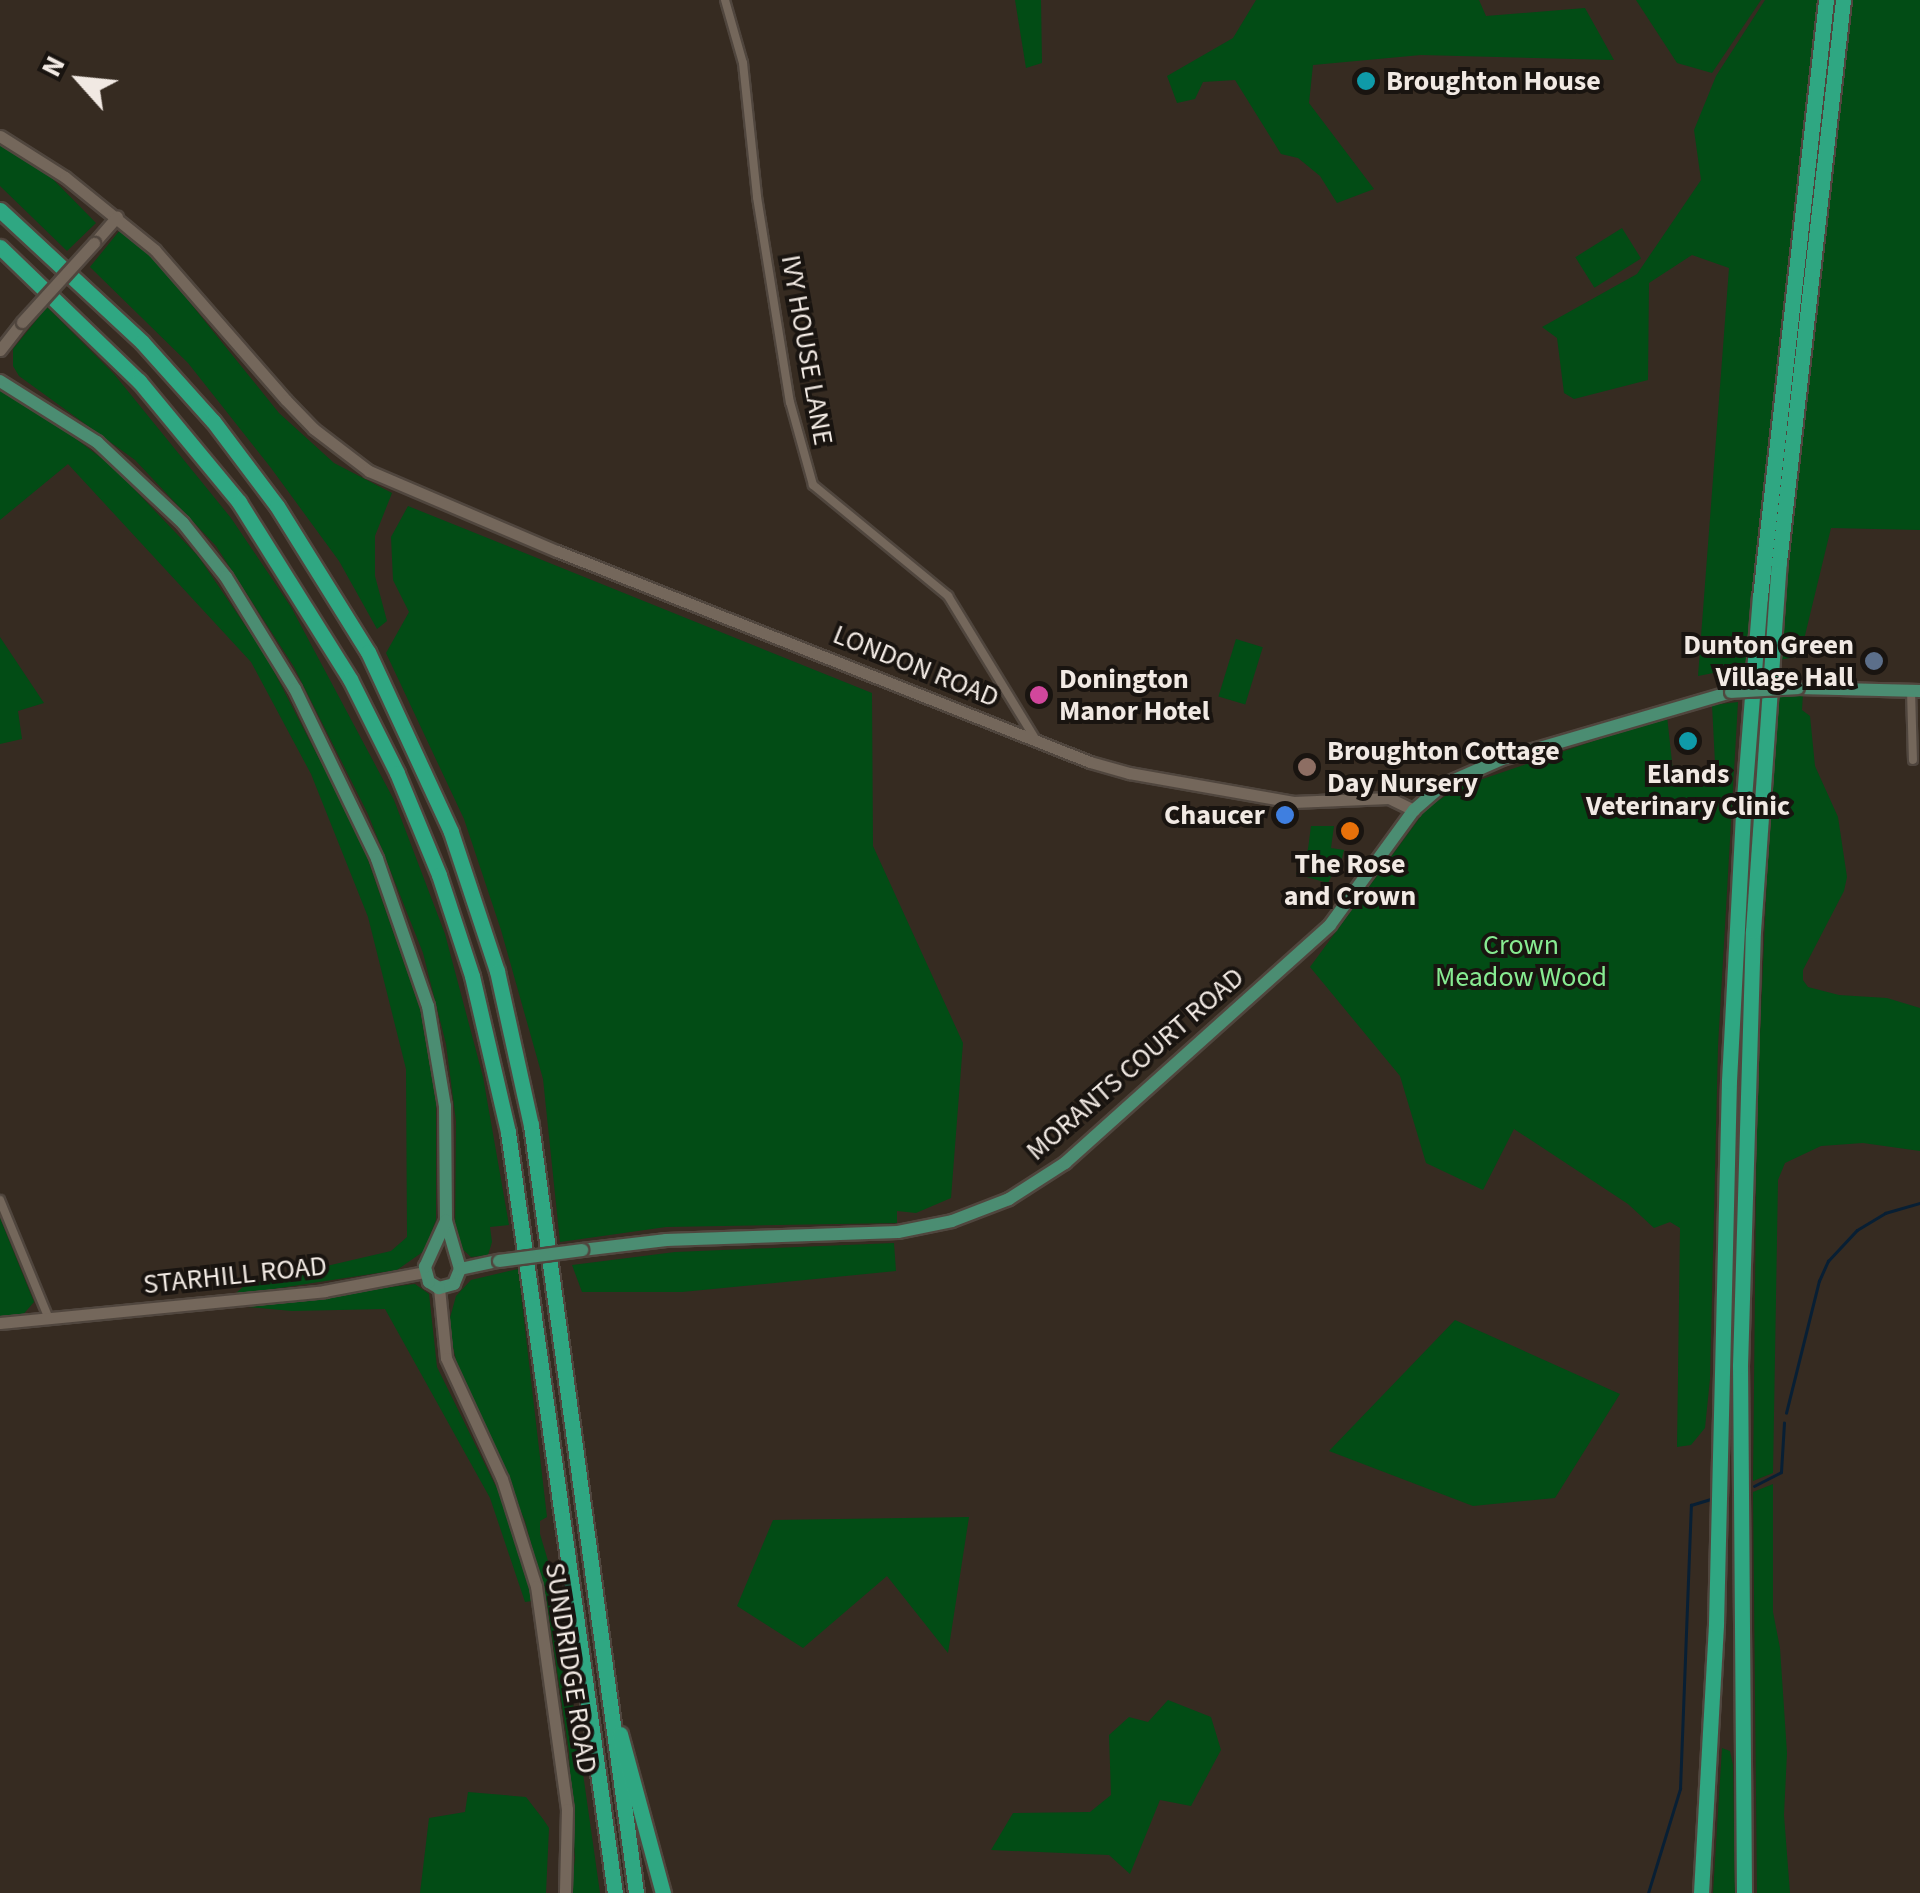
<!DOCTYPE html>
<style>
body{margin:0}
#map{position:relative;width:1920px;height:1893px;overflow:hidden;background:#362b21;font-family:"Source Sans 3",sans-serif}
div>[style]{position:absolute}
.green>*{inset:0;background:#024c15;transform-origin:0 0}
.stream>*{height:2.5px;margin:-1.25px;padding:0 1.25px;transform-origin:1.25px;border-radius:1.25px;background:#081f34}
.roads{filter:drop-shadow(2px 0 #50463e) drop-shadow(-2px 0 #50463e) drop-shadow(0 2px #50463e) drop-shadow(0 -2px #50463e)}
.street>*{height:8px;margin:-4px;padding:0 4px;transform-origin:4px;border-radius:4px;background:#74675b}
.secondary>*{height:11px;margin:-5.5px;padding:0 5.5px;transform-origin:5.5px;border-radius:5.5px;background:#74675b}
.primary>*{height:12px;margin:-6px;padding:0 6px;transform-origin:6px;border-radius:6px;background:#4b8d72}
.highway>*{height:15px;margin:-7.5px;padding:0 7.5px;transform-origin:7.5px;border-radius:7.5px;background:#2fa782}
.bridges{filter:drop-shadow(2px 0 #50463e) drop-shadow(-2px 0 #50463e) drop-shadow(0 2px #50463e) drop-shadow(0 -2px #50463e)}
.secondary-bridge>*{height:11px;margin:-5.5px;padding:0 5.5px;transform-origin:5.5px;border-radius:5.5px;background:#74675b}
.primary-bridge>*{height:12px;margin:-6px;padding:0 6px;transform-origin:6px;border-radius:6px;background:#4b8d72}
.dots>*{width:28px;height:28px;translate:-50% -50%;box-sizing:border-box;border:5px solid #191410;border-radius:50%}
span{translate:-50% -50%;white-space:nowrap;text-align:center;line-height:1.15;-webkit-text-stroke:8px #191410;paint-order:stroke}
.poi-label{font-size:28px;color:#f1e9e3;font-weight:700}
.left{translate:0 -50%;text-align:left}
.right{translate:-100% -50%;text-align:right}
.street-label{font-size:28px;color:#f1e9e3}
.park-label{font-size:28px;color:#87eb91}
.north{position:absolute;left:30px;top:30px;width:100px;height:100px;-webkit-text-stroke:8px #191410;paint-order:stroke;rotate:297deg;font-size:28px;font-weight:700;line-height:40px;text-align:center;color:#f1e9e3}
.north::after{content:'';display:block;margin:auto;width:35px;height:45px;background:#f1e9e3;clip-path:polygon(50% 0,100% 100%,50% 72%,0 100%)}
</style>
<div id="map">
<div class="green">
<div style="clip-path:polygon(1015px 0,1041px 0,1042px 63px,1026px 68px)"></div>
<div style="clip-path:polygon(1256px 0,1479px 0,1486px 16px,1585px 8px,1614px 60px,1421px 55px,1313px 65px,1309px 103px,1374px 189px,1337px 203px,1320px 176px,1298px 158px,1281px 154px,1235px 80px,1203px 82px,1195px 99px,1177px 103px,1167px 76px,1233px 38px)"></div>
<div style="clip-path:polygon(1636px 0,1761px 0,1712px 73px,1677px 63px)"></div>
<div style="clip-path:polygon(1765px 0,1920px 0,1920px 530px,1831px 528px,1800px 656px,1698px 676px,1729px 268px,1692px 255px,1649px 283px,1648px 380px,1574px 399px,1564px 393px,1557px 338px,1542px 327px,1637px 274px,1701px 180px,1694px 130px,1716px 76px)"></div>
<div style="clip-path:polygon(0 143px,42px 168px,96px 223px,67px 251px,0 186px)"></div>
<div style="left:1622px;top:228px;width:36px;height:55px;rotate:58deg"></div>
<div style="clip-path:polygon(120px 230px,158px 263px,279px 413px,334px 463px,392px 493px,375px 536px,375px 576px,387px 621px,377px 629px,339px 561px,271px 468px,188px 363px,90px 267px)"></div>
<div style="clip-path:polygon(47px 307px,114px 374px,231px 518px,291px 607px,394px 800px,445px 934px,483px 1077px,509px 1225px,490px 1227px,492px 1242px,488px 1255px,471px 1257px,455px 1242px,456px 1121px,446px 1044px,423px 953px,368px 814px,294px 667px,216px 546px,135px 460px,19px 376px,13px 366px,13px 349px)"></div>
<div style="clip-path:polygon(0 390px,48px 418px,112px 466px,198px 556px,266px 656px,361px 840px,420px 1009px,436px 1102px,436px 1220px,424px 1251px,397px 1270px,234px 1295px,245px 1285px,391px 1251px,407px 1237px,406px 1069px,368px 917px,311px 774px,251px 662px,68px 464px,0 520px)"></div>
<div style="clip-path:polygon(408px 506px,872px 693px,873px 846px,963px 1043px,951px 1198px,916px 1213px,897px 1211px,897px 1223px,666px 1227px,560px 1242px,543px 1079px,501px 930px,464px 819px,386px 653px,409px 612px,393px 580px,391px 537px)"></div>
<div style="clip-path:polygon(0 637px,44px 703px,18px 711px,22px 739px,0 744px)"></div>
<div style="left:1236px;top:639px;width:28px;height:60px;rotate:17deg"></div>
<div style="clip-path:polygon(1803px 693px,1802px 710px,1810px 716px,1815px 766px,1838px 817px,1847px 877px,1844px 891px,1803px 970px,1803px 980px,1808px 987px,1839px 995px,1887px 998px,1920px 1008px,1920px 1151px,1863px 1143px,1821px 1146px,1785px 1163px,1778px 1180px,1773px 1473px,1753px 1481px,1757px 1101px,1767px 877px,1779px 695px)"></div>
<div style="clip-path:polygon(1738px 702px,1718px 1046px,1710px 1379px,1705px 1428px,1691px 1445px,1677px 1447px,1680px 1228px,1670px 1222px,1654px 1228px,1628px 1204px,1514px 1129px,1483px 1190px,1426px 1163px,1400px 1076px,1310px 967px,1427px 808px,1459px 787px,1667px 716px,1673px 771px,1709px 772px,1715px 763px,1712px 705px)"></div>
<div style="clip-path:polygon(1311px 826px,1334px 826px,1331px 848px,1344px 850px,1339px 870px,1335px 869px,1328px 883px,1296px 874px,1308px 849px)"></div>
<div style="clip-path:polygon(0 1218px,34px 1302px,21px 1317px,0 1318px)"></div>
<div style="clip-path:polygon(894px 1243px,896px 1271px,682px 1292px,582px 1292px,572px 1265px,675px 1252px)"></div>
<div style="clip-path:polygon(518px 1269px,547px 1517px,540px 1521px,540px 1534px,557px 1591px,600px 1893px,571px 1893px,575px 1858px,569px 1752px,547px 1603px,525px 1521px,458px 1369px,448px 1325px,456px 1296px,471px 1280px)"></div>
<div style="clip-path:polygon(415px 1284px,429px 1294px,437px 1367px,511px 1517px,532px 1601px,525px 1602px,490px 1498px,385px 1309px,292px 1311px,237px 1306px)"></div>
<div style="clip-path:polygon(1455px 1320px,1620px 1394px,1555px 1498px,1473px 1506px,1329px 1451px)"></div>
<div style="clip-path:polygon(1773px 1484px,1773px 1612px,1780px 1648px,1787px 1753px,1784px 1815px,1790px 1893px,1757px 1893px,1753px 1492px)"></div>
<div style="clip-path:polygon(969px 1517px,948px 1653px,887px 1576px,803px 1648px,737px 1606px,773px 1520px)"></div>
<div style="clip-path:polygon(1168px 1700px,1211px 1717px,1221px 1750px,1191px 1806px,1160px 1800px,1130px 1874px,1109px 1855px,991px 1850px,1013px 1813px,1090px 1812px,1111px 1795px,1109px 1735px,1129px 1717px,1148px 1722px)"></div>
<div style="clip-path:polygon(1722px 1748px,1730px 1751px,1733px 1765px,1735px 1893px,1713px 1893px)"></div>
<div style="clip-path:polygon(468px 1792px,526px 1797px,543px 1819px,549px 1828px,546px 1893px,420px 1893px,429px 1818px,465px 1812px)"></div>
</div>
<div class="stream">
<div style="left:1786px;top:1413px;width:136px;rotate:-76deg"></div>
<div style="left:1819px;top:1281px;width:22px;rotate:-66deg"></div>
<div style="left:1828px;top:1261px;width:42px;rotate:-46.9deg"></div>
<div style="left:1857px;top:1230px;width:33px;rotate:-31deg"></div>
<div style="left:1885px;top:1213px;width:36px;rotate:-16deg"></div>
<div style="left:1754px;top:1486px;width:30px;rotate:-27deg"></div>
<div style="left:1781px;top:1472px;width:49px;rotate:-86.5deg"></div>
<div style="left:1648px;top:1893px;width:109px;rotate:-72.9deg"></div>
<div style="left:1680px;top:1789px;width:284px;rotate:-87.8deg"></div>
<div style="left:1691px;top:1505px;width:21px;rotate:-17deg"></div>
</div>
<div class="roads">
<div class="street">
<div style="left:725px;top:0;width:66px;rotate:74.1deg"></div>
<div style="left:743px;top:63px;width:135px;rotate:84deg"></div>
<div style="left:757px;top:197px;width:208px;rotate:80.9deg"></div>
<div style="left:790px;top:402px;width:86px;rotate:74.5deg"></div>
<div style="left:813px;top:485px;width:175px;rotate:39.4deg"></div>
<div style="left:948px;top:596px;width:169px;rotate:58.6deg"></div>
<div style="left:1911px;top:690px;width:70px;rotate:88.4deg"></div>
<div style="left:0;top:1200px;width:129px;rotate:67.6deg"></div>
</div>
<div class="secondary">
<div style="left:0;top:136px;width:77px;rotate:32.2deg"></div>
<div style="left:65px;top:177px;width:116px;rotate:39deg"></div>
<div style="left:155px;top:250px;width:199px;rotate:48.9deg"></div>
<div style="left:286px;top:400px;width:40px;rotate:46deg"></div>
<div style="left:314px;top:429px;width:69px;rotate:37.4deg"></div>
<div style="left:369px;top:471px;width:204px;rotate:23.1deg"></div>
<div style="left:557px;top:551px;width:573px;rotate:21.6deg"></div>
<div style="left:1090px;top:762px;width:41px;rotate:15.8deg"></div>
<div style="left:1129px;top:773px;width:167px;rotate:10deg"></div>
<div style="left:1293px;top:802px;width:96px;rotate:-2.4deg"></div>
<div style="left:1389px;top:798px;width:28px;rotate:26deg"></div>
<div style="left:94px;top:243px;width:35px;rotate:-49deg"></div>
<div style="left:0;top:350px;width:36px;rotate:-52deg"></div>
<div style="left:439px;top:1288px;width:70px;rotate:84.3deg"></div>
<div style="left:446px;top:1358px;width:133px;rotate:65.2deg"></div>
<div style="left:502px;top:1479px;width:112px;rotate:72.4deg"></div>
<div style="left:536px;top:1586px;width:225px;rotate:82.1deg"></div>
<div style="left:567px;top:1809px;width:84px;rotate:91.4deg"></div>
<div style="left:0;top:1323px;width:326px;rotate:-5.6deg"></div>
<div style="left:324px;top:1291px;width:103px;rotate:-10.7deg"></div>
</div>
<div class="primary">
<div style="left:0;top:381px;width:115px;rotate:32.2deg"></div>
<div style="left:97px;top:442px;width:118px;rotate:43.3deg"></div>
<div style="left:183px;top:523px;width:69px;rotate:51.5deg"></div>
<div style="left:226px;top:577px;width:132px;rotate:58.4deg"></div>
<div style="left:295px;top:689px;width:189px;rotate:64.2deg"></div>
<div style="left:377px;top:859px;width:156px;rotate:70.9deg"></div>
<div style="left:428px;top:1006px;width:101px;rotate:80.4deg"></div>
<div style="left:445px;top:1106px;width:115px;rotate:89.5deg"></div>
<div style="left:446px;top:1221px;width:50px;rotate:73.7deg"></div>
<div style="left:460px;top:1269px;width:16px;rotate:112deg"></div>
<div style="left:454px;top:1284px;width:16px;rotate:165deg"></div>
<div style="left:439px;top:1288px;width:12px;rotate:-149deg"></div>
<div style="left:429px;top:1282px;width:16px;rotate:-105deg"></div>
<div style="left:425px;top:1267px;width:51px;rotate:-65.5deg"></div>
<div style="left:1798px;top:688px;width:122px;rotate:1.4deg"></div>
<div style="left:582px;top:1250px;width:85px;rotate:-6.8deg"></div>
<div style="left:666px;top:1240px;width:232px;rotate:-2deg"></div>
<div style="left:898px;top:1232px;width:55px;rotate:-11.5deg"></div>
<div style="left:952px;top:1221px;width:61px;rotate:-21.1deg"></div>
<div style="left:1009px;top:1199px;width:67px;rotate:-32.7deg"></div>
<div style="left:1065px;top:1163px;width:356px;rotate:-41.9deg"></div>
<div style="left:1330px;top:925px;width:142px;rotate:-53.9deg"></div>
<div style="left:1414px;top:810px;width:38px;rotate:-41deg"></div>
<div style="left:1443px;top:785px;width:64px;rotate:-23.8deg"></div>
<div style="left:1502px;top:759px;width:239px;rotate:-16.3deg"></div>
<div style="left:460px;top:1269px;width:40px;rotate:-12deg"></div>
</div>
<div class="highway">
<div style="left:0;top:210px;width:194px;rotate:42.9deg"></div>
<div style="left:142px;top:342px;width:106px;rotate:48.1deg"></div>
<div style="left:213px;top:421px;width:106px;rotate:53deg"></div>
<div style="left:277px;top:506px;width:172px;rotate:58.1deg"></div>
<div style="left:368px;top:652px;width:198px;rotate:65.2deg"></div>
<div style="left:451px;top:832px;width:146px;rotate:71.7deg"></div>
<div style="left:497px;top:971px;width:158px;rotate:77.6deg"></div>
<div style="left:531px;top:1125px;width:775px;rotate:82.21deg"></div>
<div style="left:0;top:247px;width:193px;rotate:44deg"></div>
<div style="left:139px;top:381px;width:157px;rotate:50.4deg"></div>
<div style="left:239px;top:502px;width:209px;rotate:57.9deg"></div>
<div style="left:350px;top:679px;width:105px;rotate:63.4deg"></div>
<div style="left:397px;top:773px;width:110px;rotate:67.6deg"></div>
<div style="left:439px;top:875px;width:106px;rotate:71.9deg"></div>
<div style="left:472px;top:976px;width:160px;rotate:77deg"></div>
<div style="left:508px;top:1132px;width:768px;rotate:82deg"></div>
<div style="left:620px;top:1734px;width:165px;rotate:74.9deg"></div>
<div style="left:1701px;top:1893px;width:269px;rotate:-86.8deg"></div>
<div style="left:1716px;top:1624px;width:543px;rotate:-88.63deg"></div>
<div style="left:1729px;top:1081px;width:270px;rotate:-87deg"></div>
<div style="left:1743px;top:811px;width:215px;rotate:-85.5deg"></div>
<div style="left:1760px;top:597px;width:601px;rotate:-83.69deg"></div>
<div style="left:1744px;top:1893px;width:527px;rotate:-90.43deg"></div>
<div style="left:1740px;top:1366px;width:435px;rotate:-88.3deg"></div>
<div style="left:1753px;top:931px;width:370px;rotate:-86deg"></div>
<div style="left:1779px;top:562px;width:566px;rotate:-83.5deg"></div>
</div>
</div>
<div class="bridges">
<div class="secondary-bridge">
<div style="left:22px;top:322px;width:107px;rotate:-47.7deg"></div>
</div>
<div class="primary-bridge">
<div style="left:1731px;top:692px;width:67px;rotate:-3.4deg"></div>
<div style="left:499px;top:1261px;width:84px;rotate:-7.5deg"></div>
</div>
</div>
<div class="dots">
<div style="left:1366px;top:81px;background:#0f9aa8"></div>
<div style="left:1874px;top:661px;background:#5c6f8a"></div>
<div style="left:1039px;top:695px;background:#d1479c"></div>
<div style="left:1688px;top:741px;background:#0f9aa8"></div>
<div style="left:1307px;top:767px;background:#8d6e63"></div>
<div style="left:1285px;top:815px;background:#3f7fe0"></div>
<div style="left:1350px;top:831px;background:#e8710a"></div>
</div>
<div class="poi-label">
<span class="left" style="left:1386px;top:81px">Broughton House</span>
<span class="right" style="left:1854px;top:661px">Dunton Green<br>Village Hall</span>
<span class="left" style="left:1059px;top:695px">Donington<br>Manor Hotel</span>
<span class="left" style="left:1327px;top:767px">Broughton Cottage<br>Day Nursery</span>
<span style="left:1688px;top:790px">Elands<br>Veterinary Clinic</span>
<span class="right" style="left:1265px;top:815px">Chaucer</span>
<span style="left:1350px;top:880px">The Rose<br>and Crown</span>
</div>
<div class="street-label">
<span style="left:807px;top:350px;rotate:80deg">IVY HOUSE LANE</span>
<span style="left:916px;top:666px;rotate:22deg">LONDON ROAD</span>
<span style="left:1135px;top:1064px;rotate:-41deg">MORANTS COURT ROAD</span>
<span style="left:235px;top:1275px;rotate:-6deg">STARHILL ROAD</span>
<span style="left:571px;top:1668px;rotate:81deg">SUNDRIDGE ROAD</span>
</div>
<div class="park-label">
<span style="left:1521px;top:961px">Crown<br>Meadow Wood</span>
</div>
<div class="north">N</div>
</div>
